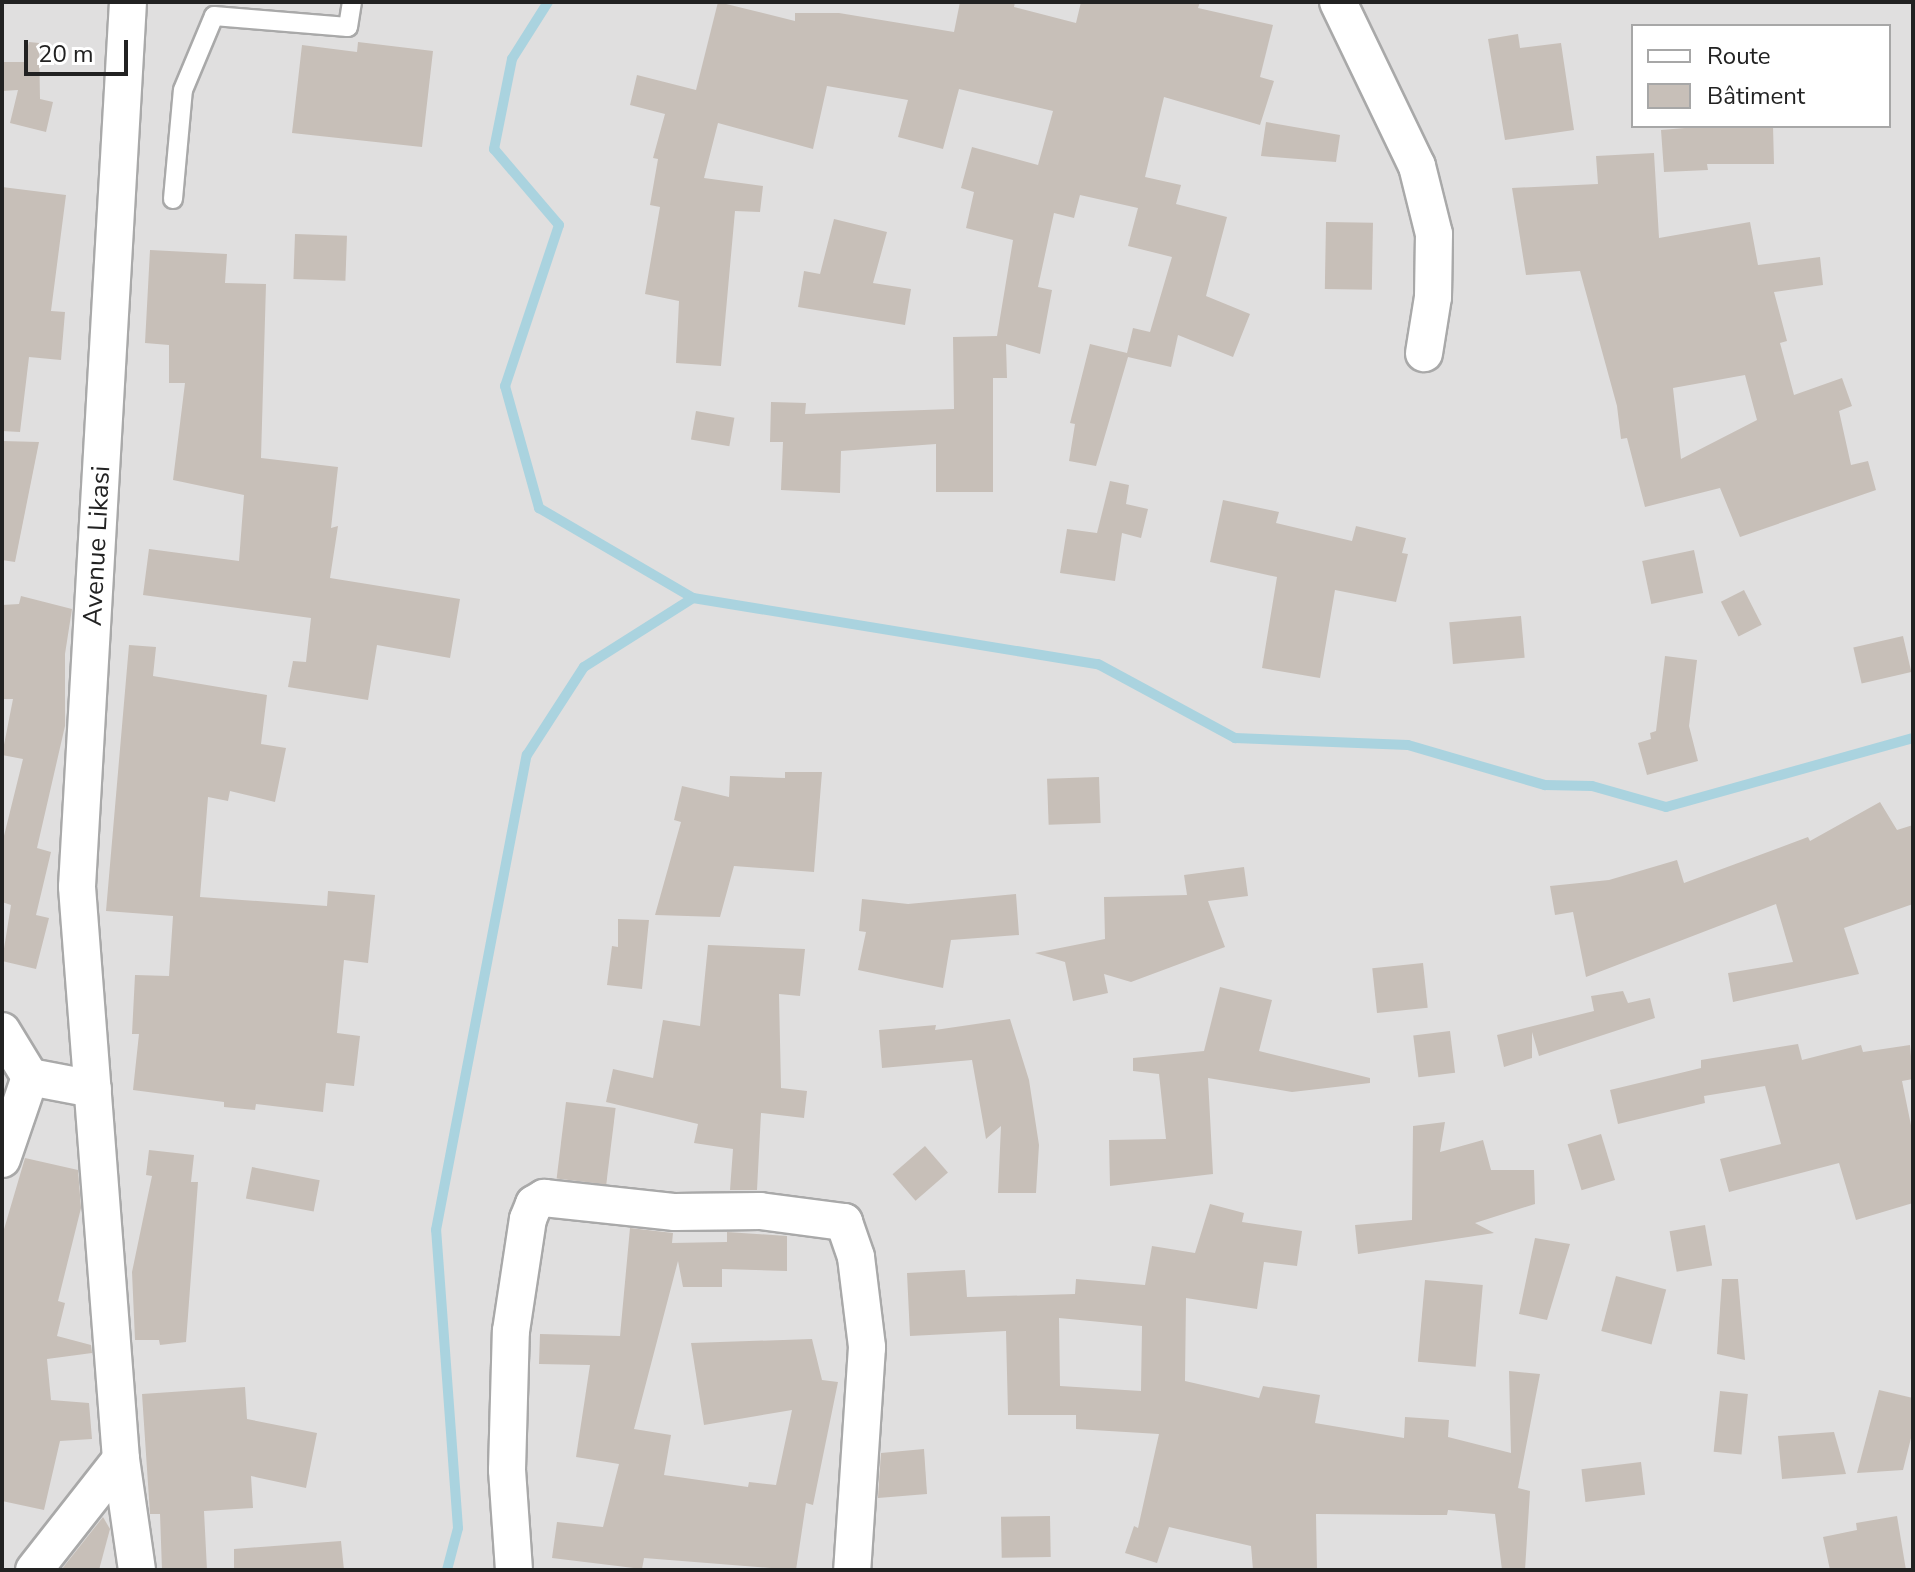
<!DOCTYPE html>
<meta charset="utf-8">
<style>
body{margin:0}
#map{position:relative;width:1915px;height:1572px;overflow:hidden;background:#f2efe9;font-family:"Nunito Sans",sans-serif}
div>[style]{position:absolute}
.residential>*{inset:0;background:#e0dfdf}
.stream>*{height:10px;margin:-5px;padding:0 5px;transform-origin:5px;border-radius:5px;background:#aad3df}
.building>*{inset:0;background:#c7bfb8;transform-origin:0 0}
.roads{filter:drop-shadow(2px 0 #a9a9a9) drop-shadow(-2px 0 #a9a9a9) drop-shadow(0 2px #a9a9a9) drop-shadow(0 -2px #a9a9a9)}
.service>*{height:18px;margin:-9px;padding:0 9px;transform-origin:9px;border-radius:9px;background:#fff}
.minor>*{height:36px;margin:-18px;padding:0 18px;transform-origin:18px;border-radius:18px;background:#fff}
span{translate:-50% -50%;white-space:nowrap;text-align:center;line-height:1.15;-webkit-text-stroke:8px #fff;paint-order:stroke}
.street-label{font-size:26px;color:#222}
.frame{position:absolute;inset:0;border:4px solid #222;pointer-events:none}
.legend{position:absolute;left:1631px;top:24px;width:260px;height:104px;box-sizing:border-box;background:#fff;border:2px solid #a7a7a7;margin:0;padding:10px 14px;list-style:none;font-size:24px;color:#222}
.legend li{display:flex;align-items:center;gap:16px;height:40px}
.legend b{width:40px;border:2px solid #a7a7a7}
.scale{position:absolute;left:24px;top:40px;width:104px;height:36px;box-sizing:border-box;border:4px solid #222;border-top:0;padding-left:10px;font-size:24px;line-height:28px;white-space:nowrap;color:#222;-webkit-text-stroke:6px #fff;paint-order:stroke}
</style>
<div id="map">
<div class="residential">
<div style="clip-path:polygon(evenodd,2px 2px,1913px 2px,1913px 1570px,2px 1570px,2px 2px,1633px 26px,1889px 26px,1889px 126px,1633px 126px,1633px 26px)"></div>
</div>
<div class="stream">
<div style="left:548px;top:2px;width:67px;rotate:122.3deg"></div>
<div style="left:512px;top:59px;width:92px;rotate:101.3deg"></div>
<div style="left:494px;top:149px;width:100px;rotate:49.5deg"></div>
<div style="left:559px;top:225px;width:170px;rotate:108.5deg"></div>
<div style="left:505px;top:386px;width:127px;rotate:74.4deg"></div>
<div style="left:539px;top:508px;width:178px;rotate:30.3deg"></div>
<div style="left:447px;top:1570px;width:43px;rotate:-75.3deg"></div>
<div style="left:458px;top:1528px;width:299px;rotate:-94.2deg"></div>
<div style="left:436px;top:1230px;width:484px;rotate:-79.2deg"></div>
<div style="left:527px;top:755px;width:105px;rotate:-57.1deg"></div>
<div style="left:584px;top:667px;width:129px;rotate:-32.3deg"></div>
<div style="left:693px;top:598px;width:410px;rotate:9.3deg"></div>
<div style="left:1098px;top:664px;width:156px;rotate:28.4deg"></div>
<div style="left:1235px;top:738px;width:173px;rotate:2.3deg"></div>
<div style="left:1408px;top:745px;width:143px;rotate:16.3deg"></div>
<div style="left:1545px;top:785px;width:47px;rotate:1.2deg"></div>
<div style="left:1592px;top:786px;width:77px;rotate:15.8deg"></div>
<div style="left:1666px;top:807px;width:256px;rotate:-15.6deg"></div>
</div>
<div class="building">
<div style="clip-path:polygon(718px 2px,795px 21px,795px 13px,839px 13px,954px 32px,960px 2px,1015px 2px,1014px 7px,1076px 23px,1081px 2px,1200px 2px,1198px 8px,1273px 25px,1260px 77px,1274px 81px,1260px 125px,1164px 97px,1145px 177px,1181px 185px,1176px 204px,1227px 217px,1206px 296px,1250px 314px,1233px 357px,1178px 335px,1171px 367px,1128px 357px,1096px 466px,1069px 461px,1075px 424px,1070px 423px,1090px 344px,1127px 353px,1133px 328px,1150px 332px,1172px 257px,1128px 246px,1138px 208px,1080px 195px,1074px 218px,1054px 213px,1038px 287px,1052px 290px,1040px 354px,1006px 344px,1007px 378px,993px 378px,993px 492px,936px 492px,936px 444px,841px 451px,840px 493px,781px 490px,783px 442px,770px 442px,771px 402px,806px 403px,805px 414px,954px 409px,953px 337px,997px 336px,1013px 240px,966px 228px,974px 192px,961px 188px,972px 147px,1038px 165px,1053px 111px,959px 89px,943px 149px,898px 137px,908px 100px,827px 86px,813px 149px,718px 123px,704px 178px,763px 186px,760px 212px,735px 211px,721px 366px,676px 363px,679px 301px,645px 294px,660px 207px,650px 205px,658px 159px,653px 158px,665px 114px,630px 105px,637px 75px,696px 90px)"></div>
<div style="clip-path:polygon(1518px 34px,1520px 48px,1561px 43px,1574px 130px,1505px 140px,1488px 39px)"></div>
<div style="clip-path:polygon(29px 42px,39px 43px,40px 99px,53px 102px,46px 132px,10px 123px,18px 90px,2px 91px,2px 62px,24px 62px)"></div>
<div style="clip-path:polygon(358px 42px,433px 51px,422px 147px,292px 133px,302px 45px,357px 52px)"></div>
<div style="clip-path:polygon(1266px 122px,1340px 135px,1336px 162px,1261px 156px)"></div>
<div style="clip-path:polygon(1709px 126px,1773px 126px,1774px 164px,1707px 164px,1708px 170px,1664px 172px,1661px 130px)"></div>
<div style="clip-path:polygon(evenodd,1654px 153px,1659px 238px,1750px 222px,1758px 265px,1820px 257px,1823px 285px,1774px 292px,1787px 341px,1780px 343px,1794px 395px,1842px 378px,1852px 406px,1839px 411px,1851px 465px,1868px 461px,1876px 490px,1740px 537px,1720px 488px,1645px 507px,1627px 438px,1621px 439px,1617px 406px,1580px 271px,1526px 275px,1512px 188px,1598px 184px,1596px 156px,1654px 153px,1745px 375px,1757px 420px,1681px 459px,1673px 388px,1745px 375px)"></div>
<div style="clip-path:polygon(2px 187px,66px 195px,51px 311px,65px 312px,61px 360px,29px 357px,20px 432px,2px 431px)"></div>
<div style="clip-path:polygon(834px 219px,887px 232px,873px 283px,911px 289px,905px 325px,798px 307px,804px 271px,820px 274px)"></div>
<div style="left:1326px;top:222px;width:47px;height:67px;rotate:1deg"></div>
<div style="left:295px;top:234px;width:52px;height:45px;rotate:2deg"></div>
<div style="clip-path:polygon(150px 250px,227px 254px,225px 283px,266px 284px,261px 458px,338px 467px,331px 528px,338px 526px,330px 578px,460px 599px,450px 658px,377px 645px,368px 700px,288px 687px,293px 661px,306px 662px,311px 618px,143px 595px,149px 549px,239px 561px,244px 495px,173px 480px,185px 383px,169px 383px,169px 345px,145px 343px)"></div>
<div style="left:696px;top:411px;width:39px;height:29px;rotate:10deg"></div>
<div style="clip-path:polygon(2px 441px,39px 442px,15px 562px,2px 560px)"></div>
<div style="clip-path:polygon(1110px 481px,1129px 485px,1126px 504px,1148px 509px,1141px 538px,1122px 533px,1115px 581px,1060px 573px,1067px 529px,1097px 533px)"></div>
<div style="clip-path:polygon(1223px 500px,1279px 512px,1276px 523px,1352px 541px,1356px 526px,1406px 538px,1402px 553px,1408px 554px,1396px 602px,1335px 590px,1320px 678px,1262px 668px,1277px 577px,1210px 562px)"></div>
<div style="left:1694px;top:550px;width:44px;height:53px;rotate:78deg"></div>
<div style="left:1744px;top:590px;width:39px;height:26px;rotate:63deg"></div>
<div style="clip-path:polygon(21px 596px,72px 609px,65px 654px,65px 726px,37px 848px,51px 852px,36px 915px,49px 918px,36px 969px,2px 961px,11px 905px,2px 902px,2px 844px,23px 759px,2px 755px,13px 699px,2px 699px,2px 605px,19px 604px)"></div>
<div style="left:1521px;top:616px;width:42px;height:72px;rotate:85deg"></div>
<div style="left:1903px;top:636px;width:37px;height:51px;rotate:77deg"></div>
<div style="clip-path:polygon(129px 645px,156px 647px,153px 676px,267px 695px,261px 744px,286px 748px,275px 802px,230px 791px,228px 801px,208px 797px,200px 897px,327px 906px,328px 891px,375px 895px,368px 963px,344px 960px,337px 1033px,360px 1036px,354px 1086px,326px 1083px,323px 1112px,256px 1104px,255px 1110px,224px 1107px,224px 1102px,133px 1090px,139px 1034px,132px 1034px,135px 975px,169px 976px,173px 916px,106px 911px)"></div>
<div style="clip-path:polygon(1665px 656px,1697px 660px,1689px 726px,1698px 761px,1647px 775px,1638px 743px,1651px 739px,1650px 733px,1656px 731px)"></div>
<div style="clip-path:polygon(785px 772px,822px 772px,814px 872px,734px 866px,720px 917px,655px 915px,681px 822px,674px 820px,682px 786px,729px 797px,730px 776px,785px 778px)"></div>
<div style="left:1099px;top:777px;width:46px;height:52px;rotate:88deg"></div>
<div style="clip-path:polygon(1880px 802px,1897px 830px,1913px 825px,1913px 904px,1844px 928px,1859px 974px,1733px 1002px,1728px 973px,1793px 962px,1776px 904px,1586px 977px,1573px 912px,1555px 915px,1550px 886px,1609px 880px,1677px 860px,1684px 883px,1808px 837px,1810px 841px)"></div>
<div style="clip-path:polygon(1244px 867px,1248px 896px,1208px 901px,1225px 947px,1131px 982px,1104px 974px,1108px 993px,1073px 1001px,1065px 962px,1035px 953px,1105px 939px,1104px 897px,1187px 895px,1184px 875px)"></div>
<div style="clip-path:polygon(1016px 894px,1019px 935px,951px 940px,943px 988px,858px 970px,866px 932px,859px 931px,862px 899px,908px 904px)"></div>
<div style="clip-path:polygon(618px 919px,649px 920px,642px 989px,607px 985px,612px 946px,618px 947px)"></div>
<div style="clip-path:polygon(708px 945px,805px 949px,800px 996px,779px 994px,781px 1088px,807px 1091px,804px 1118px,761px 1113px,757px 1190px,730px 1190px,733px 1149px,694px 1143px,698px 1124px,606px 1102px,613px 1069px,653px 1078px,663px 1020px,700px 1026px)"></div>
<div style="left:1423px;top:963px;width:45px;height:51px;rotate:84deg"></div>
<div style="clip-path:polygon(1220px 987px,1272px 1000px,1259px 1051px,1370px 1078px,1370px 1083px,1292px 1092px,1208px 1078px,1213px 1174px,1110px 1186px,1109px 1140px,1166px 1139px,1159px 1074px,1133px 1071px,1133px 1058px,1204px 1051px)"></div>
<div style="clip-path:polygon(1623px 991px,1628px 1003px,1650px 998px,1655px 1018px,1539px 1056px,1532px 1032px,1532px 1058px,1504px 1067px,1497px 1035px,1594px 1011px,1591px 996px)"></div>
<div style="clip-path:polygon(1010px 1019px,1029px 1080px,1039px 1145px,1036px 1193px,998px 1193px,1001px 1126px,986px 1139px,972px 1060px,882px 1068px,879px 1030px,936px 1025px,935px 1030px)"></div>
<div style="left:1450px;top:1031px;width:42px;height:37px;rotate:83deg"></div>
<div style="clip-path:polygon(1798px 1044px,1802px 1060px,1861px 1045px,1863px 1052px,1910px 1045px,1913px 1079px,1902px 1081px,1913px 1135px,1913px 1203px,1856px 1220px,1839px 1163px,1729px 1192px,1720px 1159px,1781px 1144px,1765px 1086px,1704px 1096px,1705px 1103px,1618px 1124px,1610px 1090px,1701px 1068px,1701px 1060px)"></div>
<div style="left:566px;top:1102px;width:50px;height:77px;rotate:7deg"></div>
<div style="clip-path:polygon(1445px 1122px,1440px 1152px,1483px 1140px,1491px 1170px,1534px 1170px,1535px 1204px,1475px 1223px,1494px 1233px,1358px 1254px,1355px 1225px,1412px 1220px,1413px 1126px)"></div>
<div style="left:1601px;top:1134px;width:48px;height:35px;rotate:73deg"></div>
<div style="left:925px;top:1146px;width:35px;height:43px;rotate:49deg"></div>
<div style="clip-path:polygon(149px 1150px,194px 1155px,191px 1182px,198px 1182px,186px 1342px,160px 1345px,159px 1340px,135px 1340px,132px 1272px,152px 1176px,146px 1175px)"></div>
<div style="clip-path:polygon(25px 1158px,78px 1170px,81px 1208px,58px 1301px,65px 1303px,57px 1336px,91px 1345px,92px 1353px,47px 1359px,51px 1400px,89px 1403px,92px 1439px,60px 1441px,44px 1510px,2px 1501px,2px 1236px)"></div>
<div style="left:252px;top:1167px;width:69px;height:32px;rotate:11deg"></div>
<div style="clip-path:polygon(evenodd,1210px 1204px,1244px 1213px,1242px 1222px,1302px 1231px,1297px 1266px,1264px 1262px,1257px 1309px,1186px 1298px,1185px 1381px,1259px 1398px,1263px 1386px,1320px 1395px,1315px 1423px,1404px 1438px,1405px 1417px,1449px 1420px,1448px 1437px,1511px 1453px,1509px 1371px,1540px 1374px,1518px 1488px,1530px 1491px,1525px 1570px,1502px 1570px,1495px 1514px,1448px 1510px,1447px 1515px,1423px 1515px,1316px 1514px,1317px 1570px,1253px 1570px,1251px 1546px,1169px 1527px,1157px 1563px,1125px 1553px,1134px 1526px,1138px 1528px,1159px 1434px,1076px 1429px,1076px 1415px,1008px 1415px,1006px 1331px,910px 1336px,907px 1273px,965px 1270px,967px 1297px,1075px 1294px,1076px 1279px,1145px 1285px,1152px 1246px,1195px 1253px,1210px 1204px,1059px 1318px,1142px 1326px,1141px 1391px,1060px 1386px,1059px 1318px)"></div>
<div style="left:1705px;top:1225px;width:41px;height:36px;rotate:80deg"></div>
<div style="clip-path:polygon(630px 1228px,673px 1233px,672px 1243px,727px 1242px,727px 1232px,787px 1236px,787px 1271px,722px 1269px,722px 1287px,683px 1287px,678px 1261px,634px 1429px,671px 1435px,664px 1475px,748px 1487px,749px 1482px,776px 1485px,792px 1410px,704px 1425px,691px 1343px,812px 1339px,822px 1380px,838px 1382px,813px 1505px,806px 1503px,796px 1570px,644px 1558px,642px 1569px,552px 1558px,557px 1522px,603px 1527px,619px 1464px,576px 1457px,590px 1365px,539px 1364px,540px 1334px,620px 1336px)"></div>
<div style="clip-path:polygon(1535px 1238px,1570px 1244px,1547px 1320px,1519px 1314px)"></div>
<div style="left:1616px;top:1276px;width:52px;height:57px;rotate:15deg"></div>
<div style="clip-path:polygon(1722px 1279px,1738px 1279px,1745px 1360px,1717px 1354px)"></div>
<div style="left:1425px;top:1280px;width:58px;height:82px;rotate:5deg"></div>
<div style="clip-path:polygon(245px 1387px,247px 1419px,317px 1433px,306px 1488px,251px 1476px,253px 1508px,204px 1511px,207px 1570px,162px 1570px,160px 1514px,150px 1514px,142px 1394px)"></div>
<div style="clip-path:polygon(1879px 1390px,1913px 1398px,1913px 1430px,1903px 1470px,1857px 1473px)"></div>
<div style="left:1720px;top:1391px;width:28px;height:61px;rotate:6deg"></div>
<div style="clip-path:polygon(1834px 1432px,1846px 1474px,1782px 1479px,1778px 1436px)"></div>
<div style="clip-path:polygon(924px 1449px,927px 1494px,878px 1498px,881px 1453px)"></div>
<div style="left:1641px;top:1462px;width:33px;height:60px;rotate:83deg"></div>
<div style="left:1050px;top:1516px;width:41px;height:49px;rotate:89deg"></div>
<div style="clip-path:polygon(1897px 1516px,1906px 1570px,1830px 1570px,1823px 1537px,1857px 1530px,1856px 1523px)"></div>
<div style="clip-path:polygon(103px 1517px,110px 1529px,99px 1570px,61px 1570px)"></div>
<div style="clip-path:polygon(341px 1541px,344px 1570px,234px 1570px,234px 1549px)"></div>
</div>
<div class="roads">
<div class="service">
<div style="left:173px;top:199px;width:109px;rotate:-84.8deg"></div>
<div style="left:183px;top:90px;width:80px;rotate:-67.3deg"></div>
<div style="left:214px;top:16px;width:134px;rotate:4.7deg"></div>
<div style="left:348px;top:27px;width:25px;rotate:-81deg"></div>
</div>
<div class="minor">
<div style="left:128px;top:2px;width:886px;rotate:93.3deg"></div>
<div style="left:77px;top:887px;width:574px;rotate:85.6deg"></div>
<div style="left:121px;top:1459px;width:112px;rotate:81.8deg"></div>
<div style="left:1338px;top:2px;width:182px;rotate:64.3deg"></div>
<div style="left:1417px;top:166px;width:70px;rotate:76deg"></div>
<div style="left:1434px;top:234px;width:63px;rotate:90.9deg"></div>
<div style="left:1433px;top:297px;width:57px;rotate:99.1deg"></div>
<div style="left:2px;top:1031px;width:54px;rotate:58.7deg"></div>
<div style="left:30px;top:1077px;width:64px;rotate:10.8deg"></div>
<div style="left:2px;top:1159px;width:87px;rotate:-71.1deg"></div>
<div style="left:34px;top:1570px;width:141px;rotate:-51.9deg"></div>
<div style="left:514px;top:1570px;width:100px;rotate:-94deg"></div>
<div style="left:507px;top:1470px;width:139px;rotate:-88.4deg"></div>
<div style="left:511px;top:1331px;width:113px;rotate:-81.4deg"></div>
<div style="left:528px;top:1219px;width:16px;rotate:-68deg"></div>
<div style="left:534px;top:1204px;width:12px;rotate:-31deg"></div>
<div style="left:544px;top:1198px;width:132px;rotate:6.1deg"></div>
<div style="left:675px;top:1212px;width:85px;rotate:-0.7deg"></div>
<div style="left:760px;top:1211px;width:85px;rotate:7.5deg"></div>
<div style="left:844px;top:1222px;width:37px;rotate:71deg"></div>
<div style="left:856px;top:1257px;width:91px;rotate:83deg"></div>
<div style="left:867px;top:1347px;width:224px;rotate:93.8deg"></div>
</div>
</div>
<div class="street-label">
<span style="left:97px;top:546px;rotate:-87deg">Avenue Likasi</span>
</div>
<div class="frame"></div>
<ul class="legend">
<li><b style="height:10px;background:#fff"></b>Route</li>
<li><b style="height:22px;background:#c7bfb8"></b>Bâtiment</li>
</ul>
<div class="scale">20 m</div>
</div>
